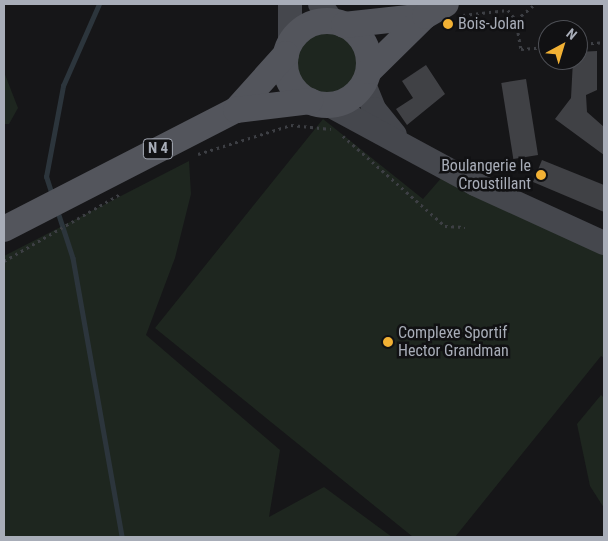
<!DOCTYPE html>
<style>
body{margin:0}
#map{position:relative;width:608px;height:541px;overflow:hidden;background:#161618;font-family:"Roboto Condensed",sans-serif}
div>[style]{position:absolute}
.green>*{inset:0;background:#1e261f}
.round{border-radius:50%}
.stream>*{height:4.5px;margin:-2.25px;padding:0 2.25px;transform-origin:2.25px;border-radius:2.25px;background:#2c353c}
.building>*{inset:0;background:#404145;transform-origin:0 0}
.path>*{height:2.5px;margin-top:-1.25px;transform-origin:0;background:repeating-linear-gradient(90deg,#3d3f44 0 2.5px,transparent 0 6.5px)}
.secondary>*{height:24px;margin:-12px;padding:0 12px;transform-origin:12px;border-radius:12px;background:#45474d}
.primary>*{height:26px;margin:-13px;padding:0 13px;transform-origin:13px;border-radius:13px;background:#53555c}
.primary>.ring{margin:-13px;padding:0;box-sizing:content-box;background:none;border:26px solid #53555c;border-radius:50%}
.dots>*{width:14px;height:14px;translate:-50% -50%;box-sizing:border-box;border:2px solid #111113;border-radius:50%}
span{translate:-50% -50%;white-space:nowrap;text-align:center;line-height:1.15;-webkit-text-stroke:5px #111113;paint-order:stroke}
.shield-label span{padding:1px 4px;background:#111113;border:1px solid;border-radius:4px;-webkit-text-stroke-width:0}
.shield-label{font-size:15px;color:#a8adb8;font-weight:700}
.poi-label{font-size:16px;color:#a8adb8}
.left{translate:0 -50%;text-align:left}
.right{translate:-100% -50%;text-align:right}
.frame{position:absolute;inset:0;border:5px solid #a8adb8;pointer-events:none}
.north{position:absolute;left:538px;top:20px;width:50px;height:50px;box-sizing:border-box;background:#111113;border:1px solid #4d4f55;border-radius:50%;rotate:39deg;font-size:14px;font-weight:700;line-height:20px;text-align:center;color:#a8adb8}
.north::after{content:'';display:block;margin:auto;width:18px;height:22px;background:#f2b134;clip-path:polygon(50% 0,100% 100%,50% 72%,0 100%)}
</style>
<div id="map">
<div class="green">
<div class="round" style="left:295px;top:30px;width:66px;height:66px"></div>
<div style="clip-path:polygon(4px 72px,18px 108px,9px 124px,4px 124px)"></div>
<div style="clip-path:polygon(323px 119px,423px 199px,443px 176px,604px 249px,604px 358px,601px 356px,455px 537px,413px 537px,155px 328px)"></div>
<div style="clip-path:polygon(189px 161px,191px 194px,175px 258px,146px 335px,280px 450px,269px 517px,324px 487px,392px 537px,4px 537px,4px 256px)"></div>
<div style="clip-path:polygon(601px 395px,604px 398px,604px 508px,590px 486px,577px 424px)"></div>
</div>
<div class="stream">
<div style="left:52px;top:195px;width:19px;rotate:-108deg"></div>
<div style="left:46px;top:177px;width:93px;rotate:-79.4deg"></div>
<div style="left:63px;top:86px;width:90px;rotate:-66.3deg"></div>
<div style="left:58px;top:212px;width:48px;rotate:71.9deg"></div>
<div style="left:73px;top:258px;width:283px;rotate:80deg"></div>
</div>
<div class="building">
<div style="clip-path:polygon(597px 51px,597px 90px,586px 95px,587px 112px,604px 127px,604px 155px,555px 119px,571px 98px,573px 60px,578px 60px,578px 52px)"></div>
<div style="clip-path:polygon(426px 65px,445px 94px,407px 125px,396px 109px,413px 98px,402px 81px)"></div>
<div style="left:526px;top:79px;width:77px;height:25px;rotate:81deg"></div>
<div style="clip-path:polygon(542px 160px,604px 185px,604px 212px,533px 182px)"></div>
</div>
<div class="path">
<div style="left:463px;top:15px;width:45px;rotate:-6.3deg"></div>
<div style="left:508px;top:10px;width:13px;rotate:51deg"></div>
<div style="left:516px;top:20px;width:29px;rotate:80deg"></div>
<div style="left:521px;top:49px;width:27px;rotate:-4deg"></div>
<div style="left:516px;top:20px;width:25px;rotate:-40deg"></div>
<div style="left:578px;top:44px;width:26px;rotate:-4deg"></div>
<div style="left:343px;top:136px;width:136px;rotate:41.4deg"></div>
<div style="left:445px;top:226px;width:20px;rotate:3deg"></div>
<div style="left:198px;top:154px;width:97px;rotate:-17.3deg"></div>
<div style="left:291px;top:125px;width:40px;rotate:5.7deg"></div>
<div style="left:4px;top:261px;width:134px;rotate:-30deg"></div>
</div>
<div class="secondary">
<div style="left:320px;top:4px;width:22px;rotate:54deg"></div>
<div style="left:290px;top:44px;width:40px;rotate:-90deg"></div>
<div style="left:364px;top:84px;width:27px;rotate:68deg"></div>
<div style="left:374px;top:109px;width:33px;rotate:51deg"></div>
<div style="left:329px;top:105px;width:166px;rotate:28.4deg"></div>
<div style="left:475px;top:184px;width:142px;rotate:24.6deg"></div>
</div>
<div class="primary">
<div class="ring" style="left:285px;top:21px;width:58px;height:58px"></div>
<div style="left:344px;top:25px;width:81px;rotate:-6.3deg"></div>
<div style="left:369px;top:71px;width:78px;rotate:-44.5deg"></div>
<div style="left:425px;top:16px;width:24px;rotate:-30deg"></div>
<div style="left:236px;top:110px;width:75px;rotate:-48.2deg"></div>
<div style="left:4px;top:229px;width:261px;rotate:-27.2deg"></div>
<div style="left:236px;top:110px;width:75px;rotate:-6.9deg"></div>
</div>
<div class="dots">
<div style="left:448px;top:24px;background:#f2b134"></div>
<div style="left:541px;top:175px;background:#f2b134"></div>
<div style="left:388px;top:342px;background:#f2b134"></div>
</div>
<div class="shield-label">
<span style="left:158px;top:149px">N 4</span>
</div>
<div class="poi-label">
<span class="left" style="left:458px;top:24px">Bois-Jolan</span>
<span class="right" style="left:531px;top:175px">Boulangerie le<br>Croustillant</span>
<span class="left" style="left:398px;top:342px">Complexe Sportif<br>Hector Grandman</span>
</div>
<div class="frame"></div>
<div class="north">N</div>
</div>
